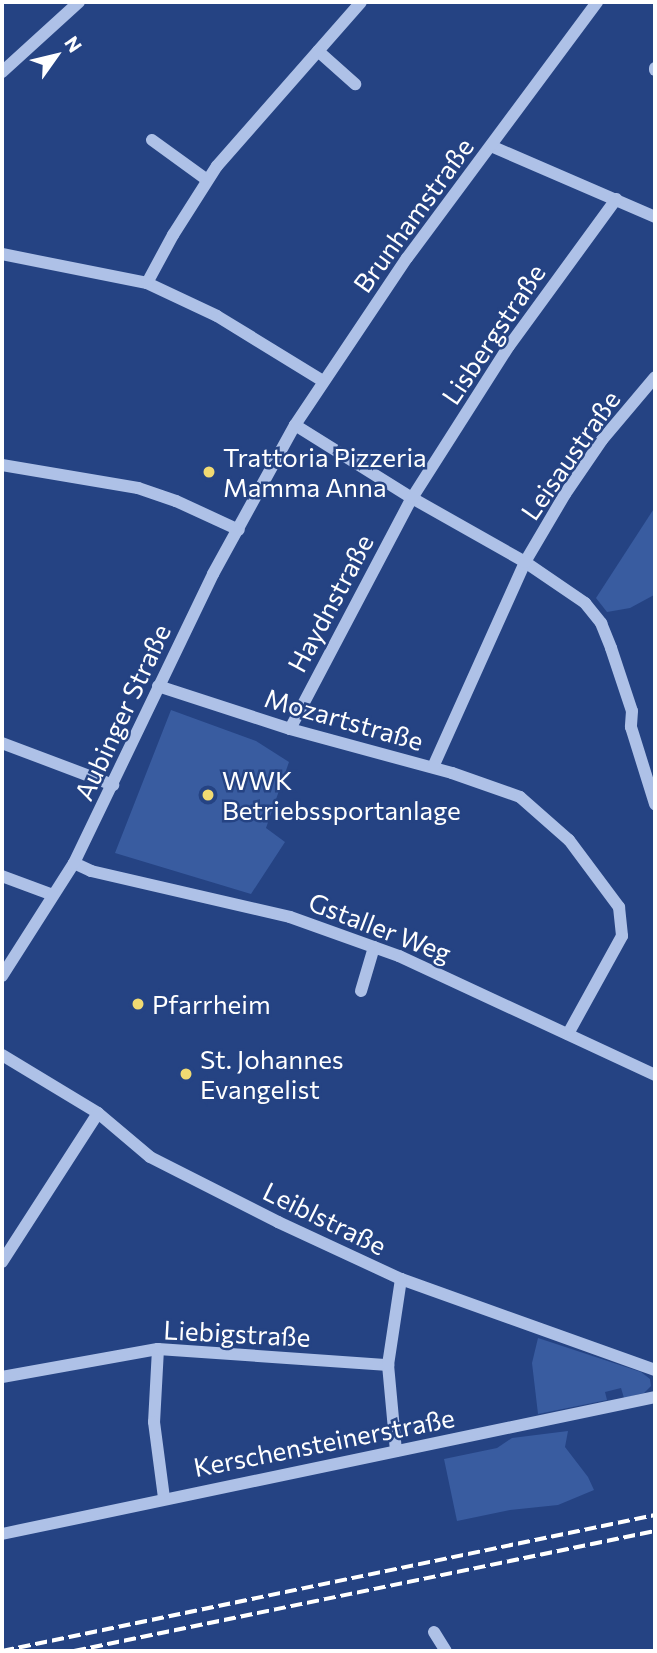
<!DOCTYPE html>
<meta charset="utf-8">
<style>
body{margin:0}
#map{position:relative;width:657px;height:1653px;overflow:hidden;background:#254383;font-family:Commissioner,sans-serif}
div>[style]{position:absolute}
.green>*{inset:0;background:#395ca0}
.minor>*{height:12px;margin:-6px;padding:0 6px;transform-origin:6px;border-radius:6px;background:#aec1e7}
.rail>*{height:3.5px;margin-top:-1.75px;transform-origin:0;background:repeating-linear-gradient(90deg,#fff 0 12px,transparent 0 17px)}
.dots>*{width:19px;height:19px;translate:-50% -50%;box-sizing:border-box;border:4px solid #254383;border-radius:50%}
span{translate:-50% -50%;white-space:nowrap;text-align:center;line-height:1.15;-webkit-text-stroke:5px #254383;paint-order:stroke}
.street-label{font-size:26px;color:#fff}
.poi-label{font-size:26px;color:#fff}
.left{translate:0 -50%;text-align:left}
.frame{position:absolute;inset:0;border:4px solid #fff;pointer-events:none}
.north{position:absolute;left:21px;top:21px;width:70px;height:70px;-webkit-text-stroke:5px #254383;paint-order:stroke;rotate:56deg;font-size:19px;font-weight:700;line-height:28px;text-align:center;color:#fff}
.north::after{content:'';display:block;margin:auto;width:24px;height:32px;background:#fff;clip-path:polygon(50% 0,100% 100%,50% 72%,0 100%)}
</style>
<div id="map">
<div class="green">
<div style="clip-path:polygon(655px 507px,654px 595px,630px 608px,607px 612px,596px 598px)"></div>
<div style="clip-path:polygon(171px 710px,256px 741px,289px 762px,266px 828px,285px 842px,251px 894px,115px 853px)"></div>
<div style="clip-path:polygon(538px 1338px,641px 1372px,650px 1379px,651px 1386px,644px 1393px,624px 1398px,621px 1388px,605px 1392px,607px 1400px,538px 1414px,532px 1363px)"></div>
<div style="clip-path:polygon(568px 1431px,565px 1447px,588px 1477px,594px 1490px,558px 1505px,510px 1510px,457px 1521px,444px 1459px,497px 1448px,512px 1438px)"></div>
</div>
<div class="minor">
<div style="left:318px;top:51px;width:50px;rotate:41.7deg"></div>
<div style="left:655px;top:68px;width:2px;rotate:90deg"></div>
<div style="left:2px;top:72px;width:104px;rotate:-42.3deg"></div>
<div style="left:152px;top:140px;width:68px;rotate:36deg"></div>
<div style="left:491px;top:146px;width:179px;rotate:23.4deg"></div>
<div style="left:2px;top:254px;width:148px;rotate:11.3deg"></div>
<div style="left:147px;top:283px;width:77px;rotate:25.2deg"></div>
<div style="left:217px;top:316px;width:124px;rotate:31.5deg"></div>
<div style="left:147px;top:283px;width:55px;rotate:-61.6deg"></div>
<div style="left:173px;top:235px;width:82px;rotate:-57.5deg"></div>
<div style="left:217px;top:166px;width:218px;rotate:-48.7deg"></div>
<div style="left:295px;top:425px;width:138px;rotate:32deg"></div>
<div style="left:412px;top:498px;width:130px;rotate:29.5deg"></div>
<div style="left:525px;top:562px;width:73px;rotate:34.3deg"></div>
<div style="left:585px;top:603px;width:26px;rotate:51deg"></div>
<div style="left:601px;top:623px;width:27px;rotate:68deg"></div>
<div style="left:611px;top:648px;width:66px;rotate:71.6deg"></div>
<div style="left:632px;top:711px;width:16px;rotate:94deg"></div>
<div style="left:631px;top:727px;width:81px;rotate:72.7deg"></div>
<div style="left:2px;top:465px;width:138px;rotate:9.6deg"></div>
<div style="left:138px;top:488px;width:40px;rotate:18.9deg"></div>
<div style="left:176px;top:501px;width:69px;rotate:24.7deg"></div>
<div style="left:158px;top:686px;width:139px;rotate:18deg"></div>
<div style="left:290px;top:729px;width:168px;rotate:15.2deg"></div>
<div style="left:452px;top:773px;width:72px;rotate:19.4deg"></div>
<div style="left:520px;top:797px;width:65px;rotate:41.3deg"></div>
<div style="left:569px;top:840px;width:84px;rotate:53.3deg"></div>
<div style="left:619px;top:907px;width:29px;rotate:84deg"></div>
<div style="left:622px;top:936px;width:112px;rotate:118.9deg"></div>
<div style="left:290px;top:729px;width:261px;rotate:-62.2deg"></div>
<div style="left:412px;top:498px;width:180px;rotate:-57.5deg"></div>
<div style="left:509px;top:346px;width:182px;rotate:-53.9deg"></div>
<div style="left:2px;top:743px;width:119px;rotate:20.7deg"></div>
<div style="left:433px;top:767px;width:225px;rotate:-65.8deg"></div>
<div style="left:525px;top:562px;width:79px;rotate:-59.5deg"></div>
<div style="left:565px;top:494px;width:65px;rotate:-55.6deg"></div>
<div style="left:602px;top:440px;width:82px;rotate:-49.9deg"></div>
<div style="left:74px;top:863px;width:19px;rotate:25deg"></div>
<div style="left:91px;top:871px;width:204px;rotate:13deg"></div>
<div style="left:290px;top:917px;width:116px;rotate:19.7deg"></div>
<div style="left:399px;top:956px;width:282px;rotate:24.9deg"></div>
<div style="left:2px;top:876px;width:54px;rotate:20.4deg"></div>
<div style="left:2px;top:976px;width:134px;rotate:-57.5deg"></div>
<div style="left:74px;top:863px;width:321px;rotate:-64.3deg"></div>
<div style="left:213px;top:574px;width:170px;rotate:-61.2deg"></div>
<div style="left:295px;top:425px;width:201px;rotate:-56.2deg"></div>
<div style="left:407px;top:258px;width:319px;rotate:-53.4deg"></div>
<div style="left:361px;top:991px;width:46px;rotate:-73.5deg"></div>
<div style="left:2px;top:1055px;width:112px;rotate:31.1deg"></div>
<div style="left:98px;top:1113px;width:68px;rotate:40.2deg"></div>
<div style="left:150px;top:1157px;width:144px;rotate:26.9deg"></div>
<div style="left:278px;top:1222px;width:136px;rotate:24.9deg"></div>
<div style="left:401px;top:1279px;width:270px;rotate:19.7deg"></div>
<div style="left:2px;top:1262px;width:177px;rotate:-57.2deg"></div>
<div style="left:158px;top:1349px;width:73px;rotate:93.1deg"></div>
<div style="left:154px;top:1422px;width:77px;rotate:82.5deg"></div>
<div style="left:2px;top:1377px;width:158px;rotate:-10.2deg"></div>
<div style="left:158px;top:1349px;width:231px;rotate:4deg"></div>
<div style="left:396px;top:1451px;width:86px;rotate:-95.3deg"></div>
<div style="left:388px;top:1365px;width:87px;rotate:-81.4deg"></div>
<div style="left:2px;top:1534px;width:667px;rotate:-11.85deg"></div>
<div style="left:434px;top:1632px;width:22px;rotate:58deg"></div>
</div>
<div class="rail">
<div style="left:2px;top:1651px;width:667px;rotate:-11.76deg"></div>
<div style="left:74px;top:1651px;width:593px;rotate:-11.67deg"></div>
</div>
<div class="dots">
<div style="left:209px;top:472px;background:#f1da72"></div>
<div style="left:208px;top:795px;background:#f1da72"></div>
<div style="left:138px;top:1004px;background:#f1da72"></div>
<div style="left:186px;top:1074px;background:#f1da72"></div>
</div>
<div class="street-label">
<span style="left:413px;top:215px;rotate:-54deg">Brunhamstraße</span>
<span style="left:493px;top:334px;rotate:-56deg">Lisbergstraße</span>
<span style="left:570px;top:455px;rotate:-55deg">Leisaustraße</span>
<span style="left:330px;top:603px;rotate:-62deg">Haydnstraße</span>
<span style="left:122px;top:712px;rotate:-65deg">Aubinger Straße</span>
<span style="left:344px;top:719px;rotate:16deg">Mozartstraße</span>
<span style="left:380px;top:927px;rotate:21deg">Gstaller Weg</span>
<span style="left:325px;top:1218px;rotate:26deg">Leiblstraße</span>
<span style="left:237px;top:1333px;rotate:3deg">Liebigstraße</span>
<span style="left:324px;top:1442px;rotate:-11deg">Kerschensteinerstraße</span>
</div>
<div class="poi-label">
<span class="left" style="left:223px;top:472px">Trattoria Pizzeria<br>Mamma Anna</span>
<span class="left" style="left:222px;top:795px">WWK<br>Betriebssportanlage</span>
<span class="left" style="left:152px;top:1004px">Pfarrheim</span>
<span class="left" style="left:200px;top:1074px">St. Johannes<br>Evangelist</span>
</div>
<div class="frame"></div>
<div class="north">N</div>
</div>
